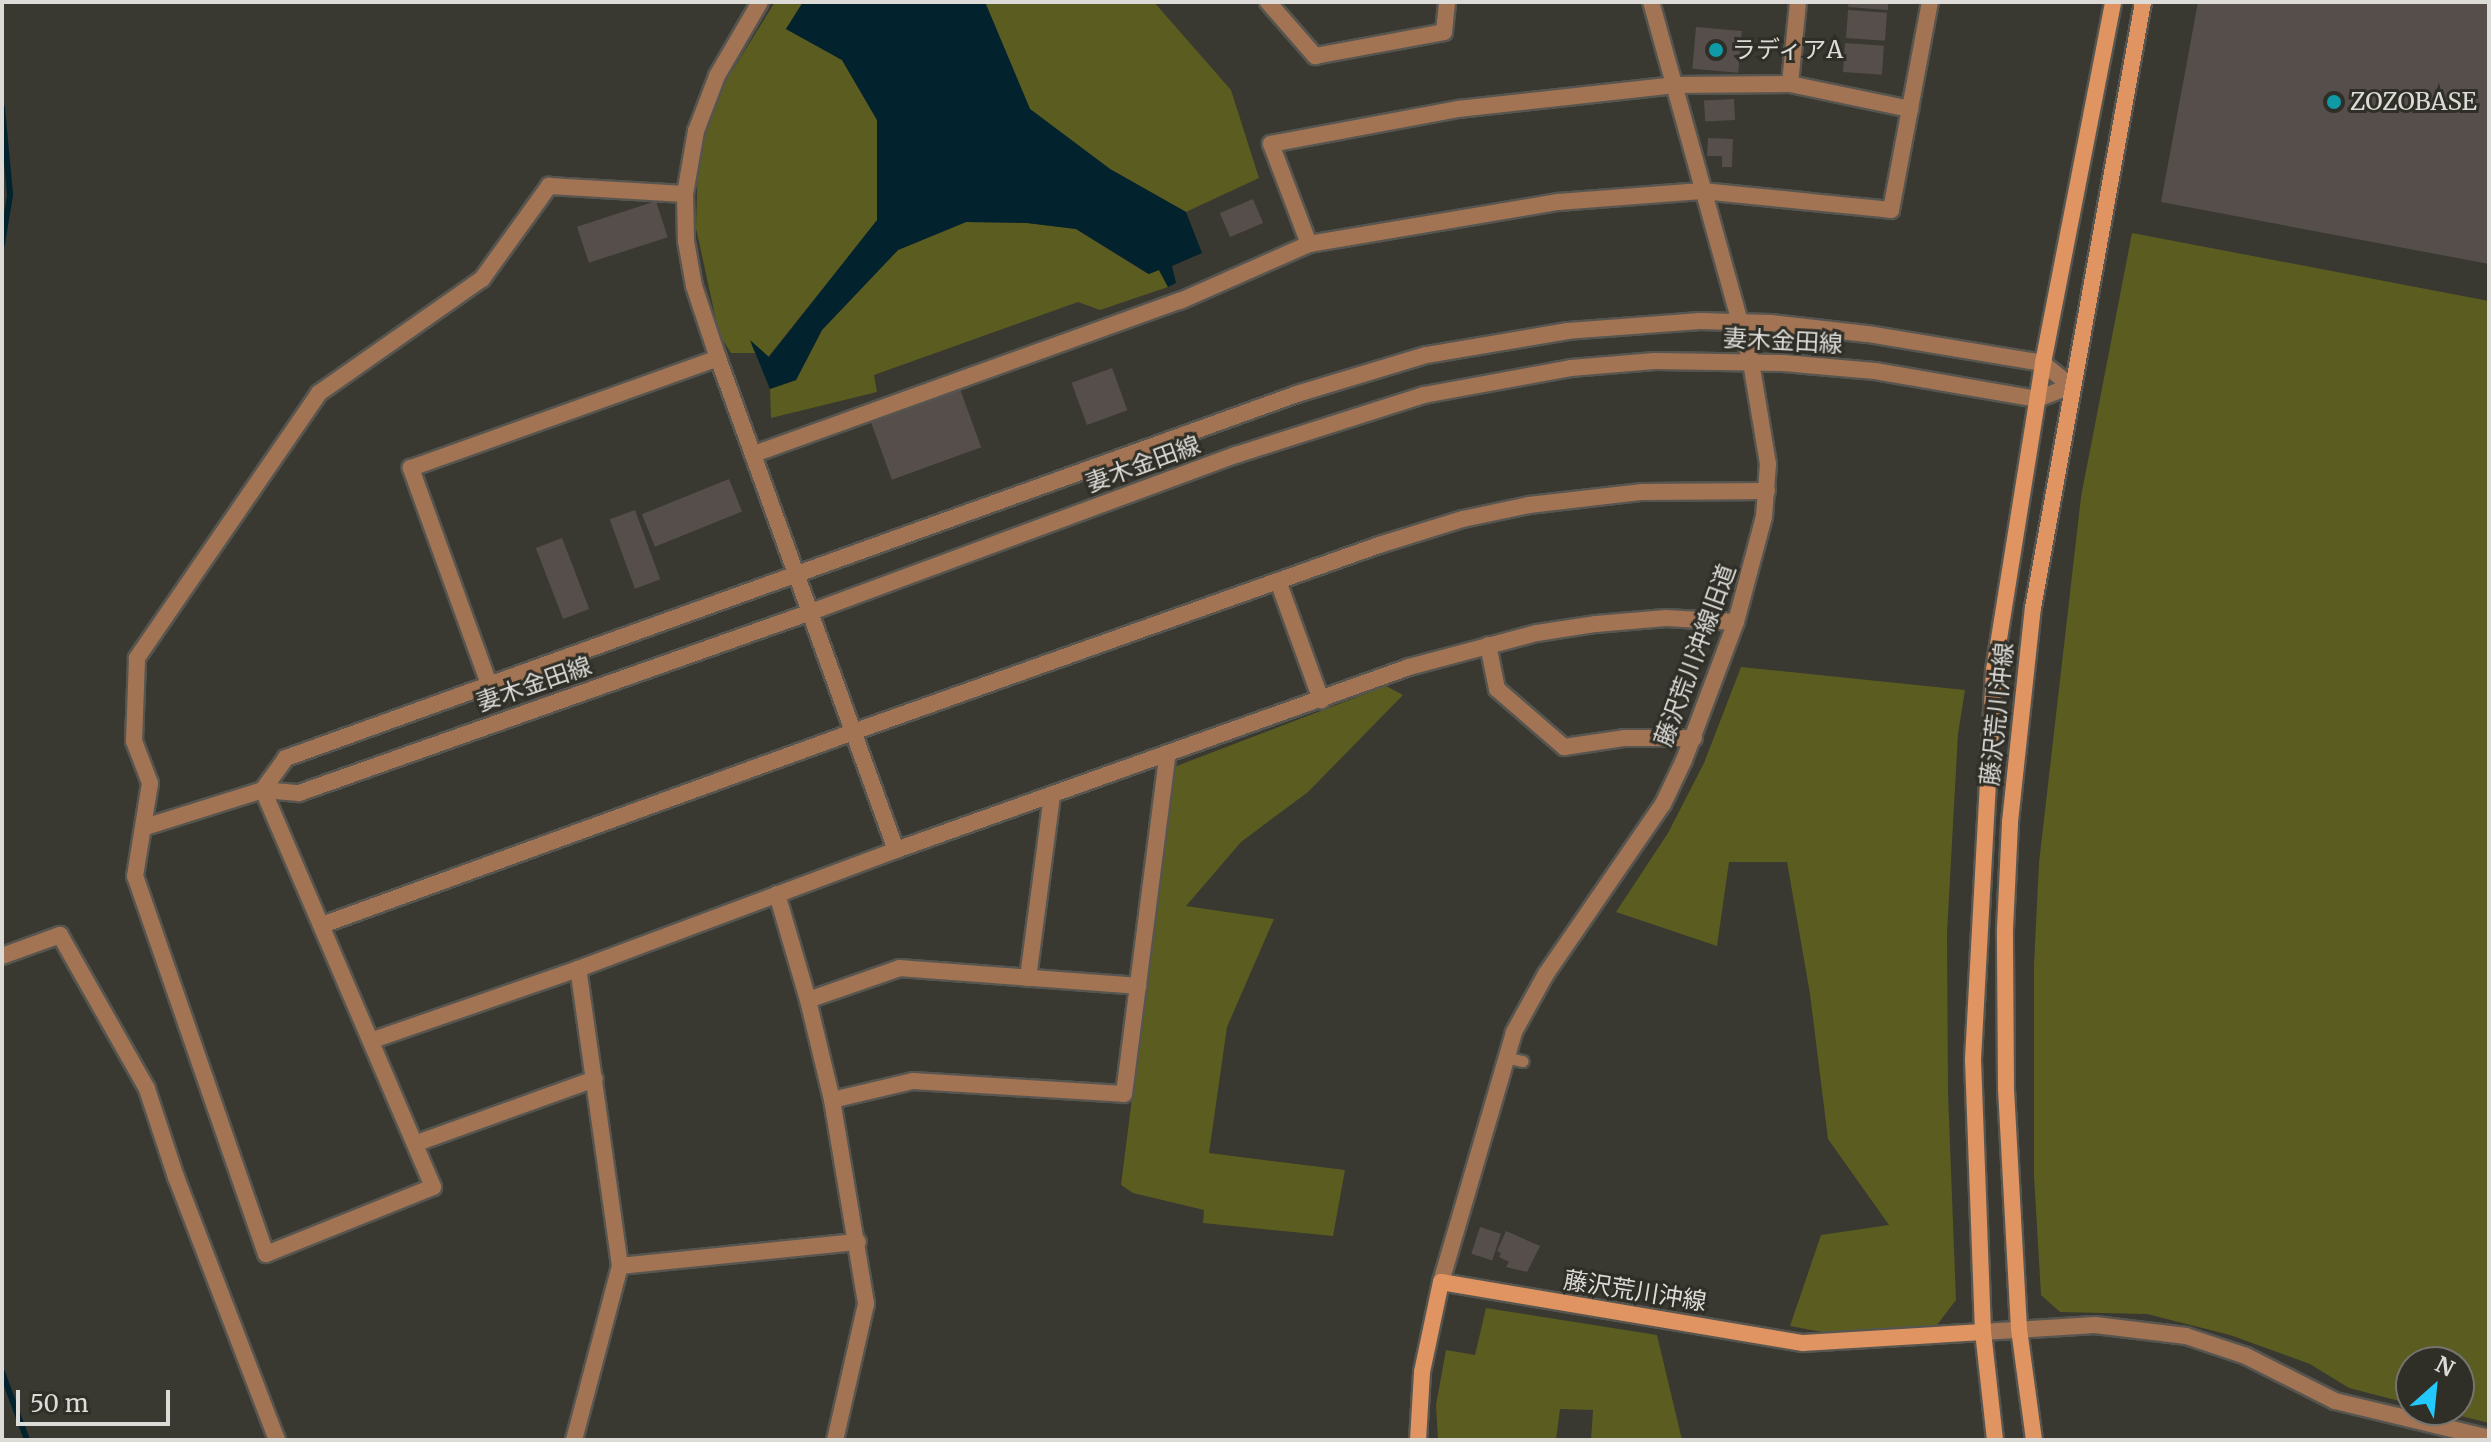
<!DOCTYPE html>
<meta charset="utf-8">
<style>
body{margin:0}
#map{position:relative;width:2491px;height:1442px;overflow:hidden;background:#393831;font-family:Merriweather,"Noto Sans JP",serif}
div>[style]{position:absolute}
.green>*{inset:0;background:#5b5c20}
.water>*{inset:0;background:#02222d}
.stream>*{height:6px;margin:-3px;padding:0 3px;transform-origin:3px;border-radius:3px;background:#02222d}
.building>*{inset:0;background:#564e4b;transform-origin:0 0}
.roads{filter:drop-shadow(2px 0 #56554f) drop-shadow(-2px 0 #56554f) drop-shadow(0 2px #56554f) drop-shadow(0 -2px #56554f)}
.service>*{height:11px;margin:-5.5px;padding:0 5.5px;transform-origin:5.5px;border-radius:5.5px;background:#a37454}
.minor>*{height:16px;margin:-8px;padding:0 8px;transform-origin:8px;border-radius:8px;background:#a37454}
.tertiary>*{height:16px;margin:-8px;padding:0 8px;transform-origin:8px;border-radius:8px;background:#a37454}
.secondary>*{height:16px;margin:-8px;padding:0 8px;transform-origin:8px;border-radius:8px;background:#df9461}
.dots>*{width:22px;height:22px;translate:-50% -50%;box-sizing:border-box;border:4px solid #2f2e27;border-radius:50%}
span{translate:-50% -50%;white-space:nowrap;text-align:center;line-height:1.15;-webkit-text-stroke:6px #2f2e27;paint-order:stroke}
.poi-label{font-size:24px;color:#dcdbd7}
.left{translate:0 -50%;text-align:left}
.street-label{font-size:24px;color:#dcdbd7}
.frame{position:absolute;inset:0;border:4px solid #dcdbd7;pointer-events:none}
.north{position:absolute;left:2395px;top:1346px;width:80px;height:80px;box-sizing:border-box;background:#2f2e27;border:2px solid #74736d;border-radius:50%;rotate:27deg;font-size:22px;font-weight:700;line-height:32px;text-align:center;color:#dcdbd7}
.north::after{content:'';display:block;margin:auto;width:28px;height:36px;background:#23c9fe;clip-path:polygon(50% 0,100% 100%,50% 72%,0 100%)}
.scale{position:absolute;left:16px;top:1390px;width:154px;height:36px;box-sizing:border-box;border:4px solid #dcdbd7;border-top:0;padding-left:10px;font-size:24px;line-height:28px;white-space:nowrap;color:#dcdbd7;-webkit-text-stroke:6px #2f2e27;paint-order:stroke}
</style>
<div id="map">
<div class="green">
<div style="clip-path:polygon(775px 2px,803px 2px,786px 29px,842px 60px,877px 120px,879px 173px,877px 221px,768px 357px,751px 343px,755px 353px,731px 353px,719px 334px,696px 228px,698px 158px,719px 92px)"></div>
<div style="clip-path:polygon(985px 2px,1154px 2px,1231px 90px,1259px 178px,1186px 212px,1110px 169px,1030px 109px)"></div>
<div style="clip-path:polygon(966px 222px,1027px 223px,1076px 229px,1148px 274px,1159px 270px,1168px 287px,1100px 310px,1078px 302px,874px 375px,877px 392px,771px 418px,770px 389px,796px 380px,822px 330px,898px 250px)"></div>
<div style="clip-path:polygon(2132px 233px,2489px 301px,2489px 1423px,2437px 1410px,2459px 1410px,2459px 1362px,2411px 1362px,2411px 1404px,2349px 1388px,2310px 1364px,2230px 1335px,2147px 1314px,2060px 1312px,2041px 1295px,2034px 1176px,2034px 965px,2039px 863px,2081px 497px)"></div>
<div style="clip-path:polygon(1741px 667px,1965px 690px,1958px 734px,1947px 933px,1948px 1093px,1956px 1300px,1937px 1325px,1822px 1332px,1790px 1326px,1821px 1235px,1889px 1225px,1828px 1139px,1810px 994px,1787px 862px,1729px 862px,1717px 946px,1616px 912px,1668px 833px,1704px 763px)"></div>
<div style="clip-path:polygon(1386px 686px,1403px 695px,1308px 792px,1241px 842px,1186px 906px,1274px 919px,1227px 1027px,1209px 1153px,1345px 1170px,1333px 1236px,1203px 1223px,1204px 1210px,1133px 1193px,1121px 1185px,1174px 767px)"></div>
<div style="clip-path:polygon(1486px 1308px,1657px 1335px,1682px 1440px,1591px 1440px,1593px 1410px,1560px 1409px,1556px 1440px,1438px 1440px,1436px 1405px,1446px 1350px,1475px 1355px)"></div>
</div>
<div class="water">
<div style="clip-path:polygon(803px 2px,985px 2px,1030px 109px,1110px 169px,1186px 212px,1202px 253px,1172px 266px,1176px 283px,1168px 287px,1159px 270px,1149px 274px,1076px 229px,1027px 223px,966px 222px,898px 250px,822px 330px,796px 380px,770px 389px,750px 340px,769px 357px,877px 220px,877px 120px,842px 60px,786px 29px)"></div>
</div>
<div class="stream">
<div style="left:2px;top:108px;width:87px;rotate:84.7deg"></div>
<div style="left:10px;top:195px;width:50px;rotate:99.3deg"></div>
<div style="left:2px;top:1372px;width:72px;rotate:69.8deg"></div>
</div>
<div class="building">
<div style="clip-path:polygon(1849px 2px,1888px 2px,1888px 10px,1848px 7px)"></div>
<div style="clip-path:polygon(2198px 2px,2489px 2px,2489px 264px,2161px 202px)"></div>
<div style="left:1848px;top:10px;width:39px;height:28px;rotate:4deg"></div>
<div style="left:1696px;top:27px;width:46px;height:42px;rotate:5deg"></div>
<div style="left:1845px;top:43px;width:39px;height:29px;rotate:4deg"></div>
<div style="left:1734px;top:99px;width:21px;height:30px;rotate:87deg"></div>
<div style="clip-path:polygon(1708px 138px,1733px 139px,1732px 167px,1722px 167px,1722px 156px,1707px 156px)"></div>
<div style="left:1253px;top:199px;width:26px;height:36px;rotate:67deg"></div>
<div style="left:656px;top:201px;width:38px;height:83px;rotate:72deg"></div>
<div style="left:1112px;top:368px;width:45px;height:43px;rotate:70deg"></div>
<div style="left:960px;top:389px;width:62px;height:95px;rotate:70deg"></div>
<div style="left:729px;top:479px;width:35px;height:94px;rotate:68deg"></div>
<div style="left:635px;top:510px;width:74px;height:27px;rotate:70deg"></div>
<div style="left:562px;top:538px;width:76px;height:28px;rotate:69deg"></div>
<div style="left:1480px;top:1227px;width:22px;height:28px;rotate:18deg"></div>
<div style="clip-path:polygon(1506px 1231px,1540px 1246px,1527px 1272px,1506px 1267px,1509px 1262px,1499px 1257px,1501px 1253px,1497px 1251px)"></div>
</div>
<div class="roads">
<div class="service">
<div style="left:1505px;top:1057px;width:18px;rotate:13deg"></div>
</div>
<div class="minor">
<div style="left:760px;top:2px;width:86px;rotate:120.2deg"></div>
<div style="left:717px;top:76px;width:59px;rotate:110.9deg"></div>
<div style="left:696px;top:131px;width:64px;rotate:99.9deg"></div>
<div style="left:685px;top:194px;width:47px;rotate:88.8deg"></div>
<div style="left:686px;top:241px;width:46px;rotate:79.9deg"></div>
<div style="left:694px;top:286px;width:76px;rotate:71.6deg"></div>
<div style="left:718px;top:358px;width:523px;rotate:70.11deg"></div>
<div style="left:1268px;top:2px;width:72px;rotate:49deg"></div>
<div style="left:1315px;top:56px;width:131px;rotate:-10.5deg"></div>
<div style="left:1444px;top:32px;width:30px;rotate:-84deg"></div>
<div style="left:1790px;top:84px;width:82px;rotate:-84.4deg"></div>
<div style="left:1309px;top:244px;width:107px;rotate:-110.8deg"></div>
<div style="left:1271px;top:144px;width:190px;rotate:-10.6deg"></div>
<div style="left:1458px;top:109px;width:217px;rotate:-6.3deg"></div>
<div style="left:1674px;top:85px;width:116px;rotate:-0.5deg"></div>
<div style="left:1790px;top:84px;width:123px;rotate:11.8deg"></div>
<div style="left:754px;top:454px;width:453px;rotate:-19.8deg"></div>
<div style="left:1180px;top:301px;width:141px;rotate:-23.8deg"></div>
<div style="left:1309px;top:244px;width:253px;rotate:-9.6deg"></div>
<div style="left:1558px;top:202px;width:144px;rotate:-4.4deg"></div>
<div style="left:1702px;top:191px;width:190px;rotate:5.7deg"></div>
<div style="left:1891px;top:210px;width:212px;rotate:-79.4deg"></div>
<div style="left:1278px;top:581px;width:127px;rotate:70.1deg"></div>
<div style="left:1488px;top:645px;width:45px;rotate:78.4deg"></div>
<div style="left:1497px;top:689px;width:89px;rotate:40.9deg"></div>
<div style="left:1564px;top:747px;width:62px;rotate:-8.4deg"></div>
<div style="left:1625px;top:738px;width:69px"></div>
<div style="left:489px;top:684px;width:230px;rotate:-109.9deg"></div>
<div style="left:411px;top:468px;width:326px;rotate:-19.7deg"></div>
<div style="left:263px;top:790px;width:432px;rotate:66.8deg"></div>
<div style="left:433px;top:1187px;width:180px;rotate:158.1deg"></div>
<div style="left:266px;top:1254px;width:400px;rotate:-109.1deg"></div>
<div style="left:135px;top:876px;width:94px;rotate:-80.8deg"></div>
<div style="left:150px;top:783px;width:45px;rotate:-110.9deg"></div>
<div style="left:134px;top:741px;width:83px;rotate:-87.9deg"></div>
<div style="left:137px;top:658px;width:321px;rotate:-55.5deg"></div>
<div style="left:319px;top:393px;width:199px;rotate:-35deg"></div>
<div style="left:482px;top:279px;width:115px;rotate:-54.2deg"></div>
<div style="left:549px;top:186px;width:136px;rotate:3.4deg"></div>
<div style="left:777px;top:894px;width:110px;rotate:73.7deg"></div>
<div style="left:808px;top:1000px;width:103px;rotate:76.5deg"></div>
<div style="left:832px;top:1100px;width:207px;rotate:80.5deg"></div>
<div style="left:866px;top:1304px;width:139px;rotate:102.8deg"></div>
<div style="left:322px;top:925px;width:565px;rotate:-19.97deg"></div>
<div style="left:853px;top:732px;width:558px;rotate:-19.57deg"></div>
<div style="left:1379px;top:545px;width:88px;rotate:-17.2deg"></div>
<div style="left:1463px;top:519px;width:67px;rotate:-12deg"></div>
<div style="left:1529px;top:505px;width:114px;rotate:-6.6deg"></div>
<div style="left:1642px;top:492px;width:125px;rotate:-0.5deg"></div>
<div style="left:2px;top:956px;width:62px;rotate:-19.9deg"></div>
<div style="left:60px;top:935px;width:177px;rotate:60.5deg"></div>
<div style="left:147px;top:1089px;width:93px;rotate:71.8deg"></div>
<div style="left:176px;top:1177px;width:282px;rotate:69deg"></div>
<div style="left:1028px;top:978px;width:184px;rotate:-82.5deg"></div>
<div style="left:808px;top:1000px;width:97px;rotate:-19.2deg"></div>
<div style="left:900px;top:968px;width:239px;rotate:4.3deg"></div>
<div style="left:373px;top:1040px;width:217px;rotate:-19.1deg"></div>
<div style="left:578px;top:969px;width:340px;rotate:-20.5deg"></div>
<div style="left:896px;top:850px;width:545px;rotate:-19.63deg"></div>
<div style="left:1409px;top:667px;width:132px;rotate:-14.9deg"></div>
<div style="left:1537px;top:633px;width:60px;rotate:-8.7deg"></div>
<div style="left:1596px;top:624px;width:70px;rotate:-4.9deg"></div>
<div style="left:1666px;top:618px;width:70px;rotate:3.3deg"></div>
<div style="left:832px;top:1100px;width:83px;rotate:-13.2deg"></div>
<div style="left:913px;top:1081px;width:211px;rotate:3.5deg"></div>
<div style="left:1124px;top:1094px;width:341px;rotate:-82.7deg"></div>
<div style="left:417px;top:1143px;width:189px;rotate:-19.8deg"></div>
<div style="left:620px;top:1266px;width:239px;rotate:-5.8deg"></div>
<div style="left:1441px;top:1282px;width:260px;rotate:-73.7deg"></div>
<div style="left:1514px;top:1032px;width:66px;rotate:-61.1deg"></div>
<div style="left:1546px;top:974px;width:206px;rotate:-55.5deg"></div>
<div style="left:1663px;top:804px;width:49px;rotate:-64.5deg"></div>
<div style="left:1684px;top:760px;width:147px;rotate:-69.4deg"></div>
<div style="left:1736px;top:622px;width:109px;rotate:-75.1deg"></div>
<div style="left:1764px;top:517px;width:53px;rotate:-85.7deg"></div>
<div style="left:1768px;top:464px;width:103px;rotate:-99.5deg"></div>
<div style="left:1751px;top:362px;width:374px;rotate:-105.5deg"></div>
<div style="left:574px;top:1440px;width:180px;rotate:-75.2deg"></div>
<div style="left:620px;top:1266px;width:300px;rotate:-98deg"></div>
</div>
<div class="tertiary">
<div style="left:145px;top:827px;width:124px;rotate:-17.4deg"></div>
<div style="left:263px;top:790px;width:36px;rotate:5deg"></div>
<div style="left:299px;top:793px;width:543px;rotate:-19.47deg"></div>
<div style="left:811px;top:612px;width:453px;rotate:-20.3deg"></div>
<div style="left:1236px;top:455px;width:197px;rotate:-17.7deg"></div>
<div style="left:1424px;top:395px;width:149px;rotate:-10.4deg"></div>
<div style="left:1571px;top:368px;width:84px;rotate:-4.8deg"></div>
<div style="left:1655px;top:361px;width:128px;rotate:0.9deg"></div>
<div style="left:1783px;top:363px;width:92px;rotate:5deg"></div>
<div style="left:1875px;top:371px;width:164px;rotate:9.8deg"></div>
<div style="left:2037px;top:399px;width:36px;rotate:-21deg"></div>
<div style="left:2071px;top:386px;width:36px;rotate:-141deg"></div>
<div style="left:2043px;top:363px;width:178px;rotate:-170.6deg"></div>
<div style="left:1867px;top:334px;width:97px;rotate:-173.5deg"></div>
<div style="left:1771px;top:323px;width:71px;rotate:-178.4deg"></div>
<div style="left:1700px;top:321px;width:132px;rotate:175.7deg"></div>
<div style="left:1568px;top:331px;width:144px;rotate:170.4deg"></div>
<div style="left:1426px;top:355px;width:135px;rotate:163.2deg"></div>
<div style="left:1297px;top:394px;width:1075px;rotate:160.2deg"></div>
<div style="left:286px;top:758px;width:39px;rotate:126deg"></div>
<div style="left:1983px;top:1332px;width:112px;rotate:-3.6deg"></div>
<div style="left:2095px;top:1325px;width:92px;rotate:6.9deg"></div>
<div style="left:2186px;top:1336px;width:63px;rotate:18.4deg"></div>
<div style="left:2246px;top:1356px;width:100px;rotate:26.8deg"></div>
<div style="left:2335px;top:1401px;width:158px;rotate:13.5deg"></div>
</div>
<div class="secondary">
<div style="left:1418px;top:1440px;width:68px;rotate:-86.6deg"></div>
<div style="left:1422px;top:1372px;width:92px;rotate:-78.1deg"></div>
<div style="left:1441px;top:1282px;width:367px;rotate:9.6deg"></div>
<div style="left:1803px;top:1343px;width:180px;rotate:-3.5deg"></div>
<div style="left:1995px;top:1440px;width:109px;rotate:-96.3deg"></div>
<div style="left:1983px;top:1332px;width:273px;rotate:-92.1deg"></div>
<div style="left:1973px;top:1059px;width:390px;rotate:-86.9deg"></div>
<div style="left:1994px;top:670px;width:311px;rotate:-80.9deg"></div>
<div style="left:2043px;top:363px;width:368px;rotate:-79deg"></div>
<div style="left:2034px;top:1440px;width:112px;rotate:-97.7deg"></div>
<div style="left:2019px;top:1329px;width:241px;rotate:-93.1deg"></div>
<div style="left:2006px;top:1088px;width:159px;rotate:-90.4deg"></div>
<div style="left:2005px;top:929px;width:107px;rotate:-87.3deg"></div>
<div style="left:2010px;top:822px;width:215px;rotate:-83.9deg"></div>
<div style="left:2033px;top:608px;width:616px;rotate:-79.71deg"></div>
</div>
</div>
<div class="dots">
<div style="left:1716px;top:50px;background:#0f9aa8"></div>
<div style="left:2334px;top:102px;background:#0f9aa8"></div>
</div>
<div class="poi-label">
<span class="left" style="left:1732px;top:50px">ラディアA</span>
<span class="left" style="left:2350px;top:102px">ZOZOBASE</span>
</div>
<div class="street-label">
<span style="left:1783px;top:341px;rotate:3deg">妻木金田線</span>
<span style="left:1143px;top:464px;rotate:-20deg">妻木金田線</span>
<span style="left:1695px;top:655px;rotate:-70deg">藤沢荒川沖線旧道</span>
<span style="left:534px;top:684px;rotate:-19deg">妻木金田線</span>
<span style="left:1997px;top:714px;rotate:-84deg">藤沢荒川沖線</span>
<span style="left:1635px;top:1291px;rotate:9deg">藤沢荒川沖線</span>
</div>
<div class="frame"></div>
<div class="north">N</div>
<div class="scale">50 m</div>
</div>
